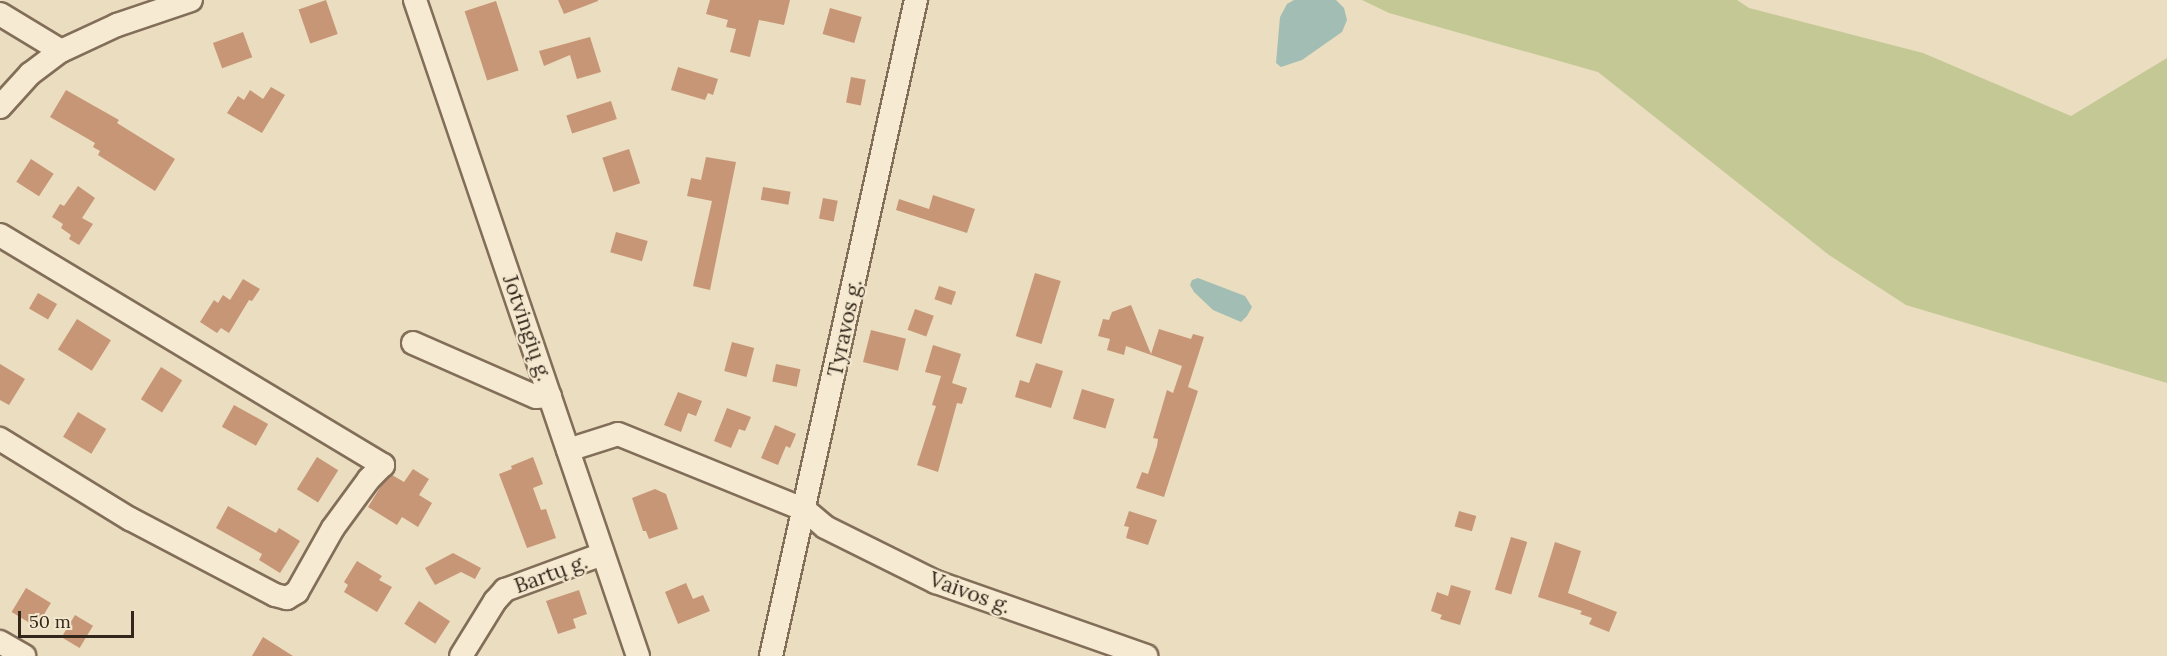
<!DOCTYPE html>
<meta charset="utf-8">
<style>
body{margin:0}
#map{position:relative;width:2167px;height:656px;overflow:hidden;background:#ebddbf;font-family:Lora,serif}
div>[style]{position:absolute}
.green>*{inset:0;background:#c3c894}
.water>*{inset:0;background:#a2bdb4}
.building>*{inset:0;background:#c79677;transform-origin:0 0}
.roads{filter:drop-shadow(2px 0 #826e59) drop-shadow(-2px 0 #826e59) drop-shadow(0 2px #826e59) drop-shadow(0 -2px #826e59)}
.minor>*{height:22px;margin:-11px;padding:0 11px;transform-origin:11px;border-radius:11px;background:#f6ead2}
span{translate:-50% -50%;white-space:nowrap;text-align:center;line-height:1.15;-webkit-text-stroke:4.5px #f3e7ce;paint-order:stroke}
.street-label{font-size:21px;color:#33271c}
.scale{position:absolute;left:18px;top:611px;width:116px;height:27px;box-sizing:border-box;border:3px solid #33271c;border-top:0;padding-left:8px;font-size:18px;line-height:21px;white-space:nowrap;color:#33271c;-webkit-text-stroke:4px #f3e7ce;paint-order:stroke}
</style>
<div id="map">
<div class="green">
<div style="clip-path:polygon(1362px 0,1737px 0,1749px 8px,1923px 53px,2071px 116px,2167px 58px,2167px 383px,1906px 305px,1829px 255px,1598px 72px,1389px 13px)"></div>
</div>
<div class="water">
<div style="clip-path:polygon(1294px 0,1336px 0,1344px 8px,1347px 20px,1342px 32px,1302px 60px,1281px 67px,1276px 63px,1280px 17px,1287px 4px)"></div>
<div style="clip-path:polygon(1198px 278px,1245px 296px,1252px 307px,1247px 316px,1241px 322px,1213px 310px,1194px 292px,1190px 285px,1192px 280px)"></div>
</div>
<div class="building">
<div style="left:326px;top:0;width:36px;height:29px;rotate:71deg"></div>
<div style="clip-path:polygon(558px 0,598px 0,598px 1px,564px 14px)"></div>
<div style="clip-path:polygon(710px 0,790px 0,784px 25px,759px 20px,750px 57px,730px 52px,736px 29px,726px 27px,728px 20px,706px 14px)"></div>
<div style="left:496px;top:1px;width:73px;height:33px;rotate:72deg"></div>
<div style="left:830px;top:8px;width:33px;height:27px;rotate:16deg"></div>
<div style="left:243px;top:32px;width:27px;height:32px;rotate:70deg"></div>
<div style="clip-path:polygon(590px 37px,601px 72px,577px 79px,570px 55px,544px 66px,539px 51px)"></div>
<div style="clip-path:polygon(678px 67px,718px 79px,713px 95px,708px 93px,705px 100px,671px 90px)"></div>
<div style="left:851px;top:77px;width:15px;height:26px;rotate:11deg"></div>
<div style="clip-path:polygon(271px 87px,285px 95px,262px 133px,227px 113px,238px 96px,244px 100px,250px 90px,263px 99px)"></div>
<div style="clip-path:polygon(66px 90px,119px 120px,117px 123px,175px 159px,155px 191px,98px 155px,100px 151px,93px 147px,95px 143px,50px 117px)"></div>
<div style="left:611px;top:101px;width:19px;height:47px;rotate:72deg"></div>
<div style="left:629px;top:149px;width:36px;height:28px;rotate:72deg"></div>
<div style="clip-path:polygon(706px 157px,736px 162px,710px 290px,693px 286px,712px 201px,687px 196px,691px 178px,701px 180px)"></div>
<div style="left:31px;top:159px;width:27px;height:27px;rotate:33deg"></div>
<div style="clip-path:polygon(78px 186px,95px 198px,82px 218px,93px 224px,79px 245px,69px 239px,71px 235px,61px 228px,63px 224px,52px 217px,60px 204px,64px 206px)"></div>
<div style="left:763px;top:187px;width:28px;height:13px;rotate:10deg"></div>
<div style="clip-path:polygon(933px 195px,975px 209px,967px 233px,896px 210px,899px 199px,929px 209px)"></div>
<div style="left:823px;top:198px;width:15px;height:21px;rotate:11deg"></div>
<div style="left:616px;top:232px;width:33px;height:21px;rotate:16deg"></div>
<div style="left:1035px;top:273px;width:27px;height:66px;rotate:17deg"></div>
<div style="clip-path:polygon(243px 279px,260px 289px,252px 301px,249px 300px,229px 333px,221px 328px,217px 333px,200px 322px,214px 300px,218px 303px,223px 295px,230px 300px)"></div>
<div style="left:939px;top:286px;width:18px;height:14px;rotate:19deg"></div>
<div style="left:38px;top:293px;width:22px;height:18px;rotate:30deg"></div>
<div style="clip-path:polygon(1131px 305px,1151px 354px,1159px 329px,1191px 339px,1193px 334px,1204px 337px,1188px 387px,1198px 391px,1164px 497px,1136px 488px,1142px 472px,1148px 474px,1157px 446px,1158px 439px,1153px 438px,1167px 390px,1173px 393px,1182px 366px,1126px 346px,1124px 355px,1107px 350px,1110px 339px,1098px 336px,1103px 319px,1109px 320px,1112px 312px)"></div>
<div style="left:915px;top:309px;width:20px;height:22px;rotate:20deg"></div>
<div style="left:77px;top:319px;width:40px;height:36px;rotate:32deg"></div>
<div style="left:871px;top:330px;width:36px;height:33px;rotate:14deg"></div>
<div style="left:732px;top:342px;width:23px;height:30px;rotate:15deg"></div>
<div style="clip-path:polygon(933px 345px,961px 354px,952px 383px,967px 388px,962px 404px,957px 403px,938px 472px,917px 465px,936px 406px,932px 405px,941px 376px,925px 372px)"></div>
<div style="clip-path:polygon(1036px 363px,1063px 371px,1051px 408px,1015px 397px,1020px 380px,1029px 383px)"></div>
<div style="clip-path:polygon(0 364px,25px 379px,9px 405px,0 400px)"></div>
<div style="left:776px;top:364px;width:25px;height:18px;rotate:12deg"></div>
<div style="left:161px;top:367px;width:25px;height:38px;rotate:32deg"></div>
<div style="left:1082px;top:389px;width:34px;height:31px;rotate:17deg"></div>
<div style="clip-path:polygon(678px 392px,702px 401px,696px 416px,688px 413px,681px 432px,664px 425px)"></div>
<div style="left:234px;top:405px;width:39px;height:25px;rotate:29deg"></div>
<div style="clip-path:polygon(727px 408px,751px 417px,745px 431px,739px 429px,731px 448px,714px 441px)"></div>
<div style="left:78px;top:412px;width:33px;height:29px;rotate:31deg"></div>
<div style="clip-path:polygon(775px 425px,796px 434px,790px 448px,786px 446px,778px 465px,761px 458px)"></div>
<div style="left:317px;top:457px;width:25px;height:38px;rotate:32deg"></div>
<div style="clip-path:polygon(533px 457px,543px 484px,533px 488px,541px 510px,546px 509px,556px 538px,527px 548px,499px 474px,512px 469px,511px 466px)"></div>
<div style="clip-path:polygon(413px 469px,429px 479px,419px 495px,432px 503px,418px 527px,402px 517px,397px 525px,368px 507px,381px 486px,392px 475px,404px 482px)"></div>
<div style="clip-path:polygon(655px 489px,666px 494px,678px 529px,649px 539px,646px 531px,643px 531px,632px 498px)"></div>
<div style="clip-path:polygon(228px 506px,276px 533px,279px 528px,300px 541px,280px 573px,259px 560px,262px 554px,216px 528px)"></div>
<div style="clip-path:polygon(1129px 511px,1157px 520px,1148px 545px,1126px 538px,1129px 527px,1124px 526px)"></div>
<div style="left:1459px;top:511px;width:18px;height:16px;rotate:16deg"></div>
<div style="left:1511px;top:537px;width:17px;height:55px;rotate:17deg"></div>
<div style="clip-path:polygon(1555px 542px,1581px 551px,1568px 593px,1617px 612px,1609px 632px,1589px 624px,1592px 618px,1580px 614px,1582px 611px,1538px 597px)"></div>
<div style="clip-path:polygon(453px 553px,481px 568px,475px 579px,461px 572px,435px 585px,425px 568px)"></div>
<div style="clip-path:polygon(357px 561px,382px 576px,379px 580px,392px 587px,377px 612px,344px 592px,348px 585px,344px 582px)"></div>
<div style="clip-path:polygon(686px 583px,693px 599px,703px 595px,710px 611px,678px 624px,665px 592px)"></div>
<div style="clip-path:polygon(1451px 585px,1471px 591px,1460px 625px,1440px 619px,1442px 615px,1431px 611px,1437px 592px,1448px 596px)"></div>
<div style="left:26px;top:588px;width:29px;height:28px;rotate:31deg"></div>
<div style="clip-path:polygon(579px 590px,587px 614px,573px 619px,576px 628px,558px 634px,546px 601px)"></div>
<div style="left:419px;top:601px;width:37px;height:27px;rotate:33deg"></div>
<div style="left:75px;top:615px;width:21px;height:26px;rotate:31deg"></div>
<div style="clip-path:polygon(263px 637px,293px 656px,252px 656px)"></div>
</div>
<div class="roads">
<div class="minor">
<div style="left:415px;top:0;width:693px;rotate:71.23deg"></div>
<div style="left:0;top:14px;width:71px;rotate:31.2deg"></div>
<div style="left:0;top:107px;width:45px;rotate:-47.7deg"></div>
<div style="left:30px;top:74px;width:39px;rotate:-37deg"></div>
<div style="left:61px;top:51px;width:62px;rotate:-24.9deg"></div>
<div style="left:117px;top:25px;width:78px;rotate:-18.7deg"></div>
<div style="left:0;top:235px;width:447px;rotate:31deg"></div>
<div style="left:383px;top:465px;width:20px;rotate:135deg"></div>
<div style="left:369px;top:479px;width:61px;rotate:126.3deg"></div>
<div style="left:333px;top:528px;width:73px;rotate:119.4deg"></div>
<div style="left:297px;top:592px;width:12px;rotate:149deg"></div>
<div style="left:287px;top:598px;width:12px;rotate:-166deg"></div>
<div style="left:275px;top:595px;width:164px;rotate:-152.3deg"></div>
<div style="left:130px;top:519px;width:153px;rotate:-148.4deg"></div>
<div style="left:413px;top:343px;width:134px;rotate:23.7deg"></div>
<div style="left:536px;top:397px;width:14px;rotate:-4deg"></div>
<div style="left:568px;top:450px;width:52px;rotate:-17.7deg"></div>
<div style="left:618px;top:434px;width:202px;rotate:22.1deg"></div>
<div style="left:805px;top:510px;width:26px;rotate:40deg"></div>
<div style="left:825px;top:527px;width:124px;rotate:26.4deg"></div>
<div style="left:936px;top:582px;width:223px;rotate:19.4deg"></div>
<div style="left:0;top:642px;width:28px;rotate:30deg"></div>
<div style="left:461px;top:656px;width:65px;rotate:-58.3deg"></div>
<div style="left:495px;top:601px;width:15px;rotate:-48deg"></div>
<div style="left:505px;top:590px;width:104px;rotate:-20.2deg"></div>
<div style="left:771px;top:656px;width:672px;rotate:-77.54deg"></div>
</div>
</div>
<div class="street-label">
<span style="left:527px;top:328px;rotate:71deg">Jotvingių g.</span>
<span style="left:845px;top:328px;rotate:-78deg">Tyravos g.</span>
<span style="left:551px;top:574px;rotate:-20deg">Bartų g.</span>
<span style="left:970px;top:593px;rotate:20deg">Vaivos g.</span>
</div>
<div class="scale">50 m</div>
</div>
